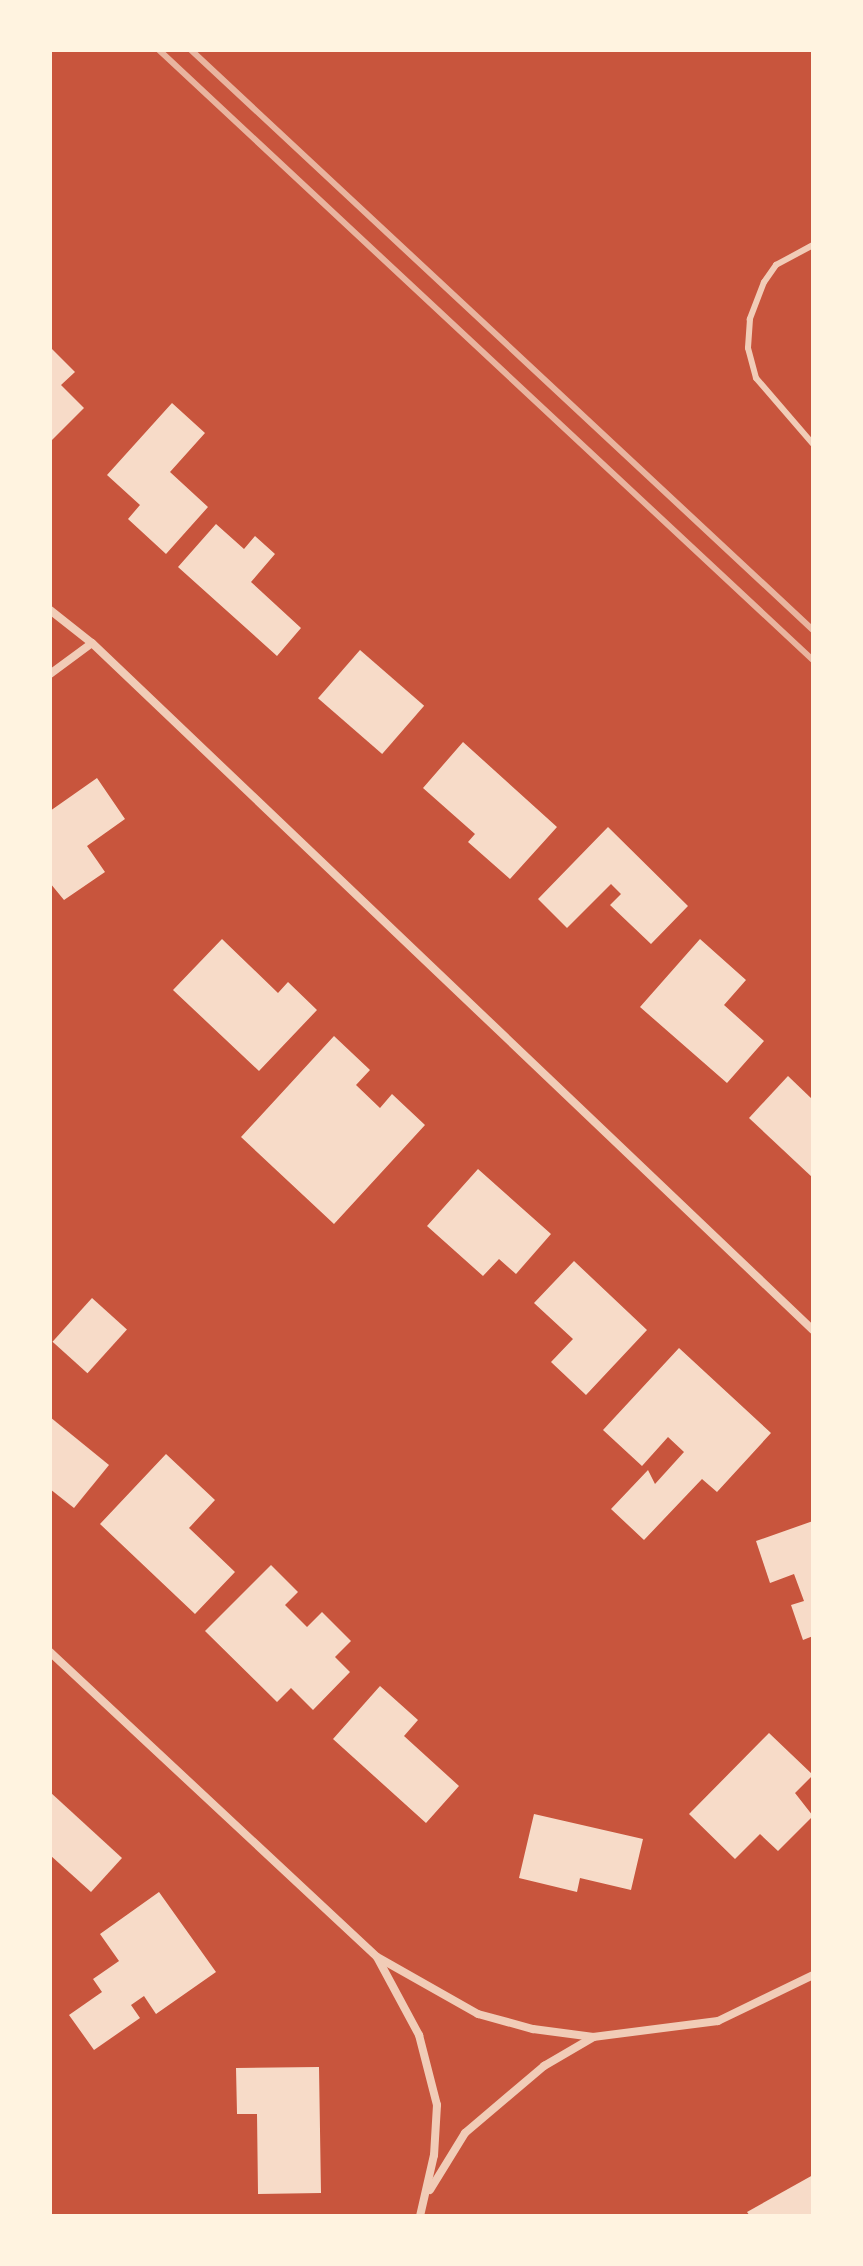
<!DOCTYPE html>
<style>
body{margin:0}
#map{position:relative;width:863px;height:2266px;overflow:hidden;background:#c8553d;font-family:"Roboto Condensed",sans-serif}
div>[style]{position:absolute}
.building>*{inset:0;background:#f7dbc8;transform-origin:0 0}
.service>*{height:6px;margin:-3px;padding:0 3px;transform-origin:3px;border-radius:3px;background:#f1ccb7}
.minor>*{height:8px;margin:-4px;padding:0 4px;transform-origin:4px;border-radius:4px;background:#f1ccb7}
.rail>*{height:6px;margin:-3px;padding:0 3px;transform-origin:3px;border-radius:3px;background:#e9b49f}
span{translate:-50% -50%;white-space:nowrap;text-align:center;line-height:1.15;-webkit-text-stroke:6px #fff3e0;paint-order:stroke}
.frame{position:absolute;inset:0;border:52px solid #fff3e0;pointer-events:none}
</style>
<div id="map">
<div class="building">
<div style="clip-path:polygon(50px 347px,75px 372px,61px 385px,84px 408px,50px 442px)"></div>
<div style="clip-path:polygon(172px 403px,205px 433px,170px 472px,208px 507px,166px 554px,128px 519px,140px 505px,107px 475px)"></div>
<div style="clip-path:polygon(216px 524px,244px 549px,255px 536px,275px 554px,251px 582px,301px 628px,277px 656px,178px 567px)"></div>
<div style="left:360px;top:650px;width:85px;height:64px;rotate:41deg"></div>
<div style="clip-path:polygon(463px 742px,557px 827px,510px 879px,468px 842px,475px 834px,423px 788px)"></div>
<div style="clip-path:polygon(97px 778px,125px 819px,87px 846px,105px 872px,64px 900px,50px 883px,50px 811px)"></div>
<div style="clip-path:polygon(608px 827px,688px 906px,651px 944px,610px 905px,621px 894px,611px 884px,567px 928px,538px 899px)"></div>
<div style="clip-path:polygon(222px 939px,278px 993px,288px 982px,317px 1010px,259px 1071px,173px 990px)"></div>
<div style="clip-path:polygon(700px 939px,746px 980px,724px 1005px,764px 1041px,727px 1083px,640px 1007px)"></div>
<div style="clip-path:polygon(334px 1036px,370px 1070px,356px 1085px,380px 1108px,392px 1094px,425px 1125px,334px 1224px,241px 1137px)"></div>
<div style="clip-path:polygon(788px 1076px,813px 1100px,813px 1178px,749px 1118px)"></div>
<div style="clip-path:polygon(478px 1169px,551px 1234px,516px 1274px,499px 1259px,483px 1276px,427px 1226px)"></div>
<div style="clip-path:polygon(574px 1261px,647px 1330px,586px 1395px,551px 1362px,573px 1339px,534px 1303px)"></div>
<div style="left:92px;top:1298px;width:47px;height:59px;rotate:42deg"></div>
<div style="clip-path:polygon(679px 1348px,771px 1433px,717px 1492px,702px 1479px,644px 1540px,611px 1509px,648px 1470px,655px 1484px,684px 1452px,668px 1437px,642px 1466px,603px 1430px)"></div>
<div style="clip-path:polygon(50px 1417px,109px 1465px,74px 1508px,50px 1489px)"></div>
<div style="clip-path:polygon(166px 1454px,215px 1500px,189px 1528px,235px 1572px,195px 1614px,100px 1524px)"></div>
<div style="clip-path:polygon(813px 1521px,813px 1636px,803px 1640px,791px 1605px,804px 1601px,794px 1574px,770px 1583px,756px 1541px)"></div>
<div style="clip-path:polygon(271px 1565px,298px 1592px,285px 1605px,307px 1627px,322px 1612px,351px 1641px,335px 1657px,350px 1672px,313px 1710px,291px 1688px,277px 1702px,205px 1631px)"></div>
<div style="clip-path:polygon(380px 1686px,418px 1720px,404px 1736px,459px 1786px,426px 1823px,333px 1739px)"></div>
<div style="clip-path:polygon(769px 1733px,813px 1775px,795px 1793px,813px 1816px,778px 1851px,760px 1834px,735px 1859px,689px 1814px)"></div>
<div style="clip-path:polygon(50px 1792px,122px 1858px,91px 1892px,50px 1855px)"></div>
<div style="clip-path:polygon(534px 1814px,643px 1839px,631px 1890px,580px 1878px,577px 1892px,519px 1878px)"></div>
<div style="clip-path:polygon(159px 1892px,216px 1972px,156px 2014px,144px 1996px,131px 2005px,140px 2018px,94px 2050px,69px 2015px,102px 1992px,93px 1979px,119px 1961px,100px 1934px)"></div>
<div style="clip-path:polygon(319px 2067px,321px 2193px,258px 2194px,257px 2114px,237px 2114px,236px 2068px)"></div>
<div style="clip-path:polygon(813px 2175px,813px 2216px,750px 2216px,747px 2212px)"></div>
</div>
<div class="service">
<div style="left:813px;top:245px;width:42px;rotate:151.6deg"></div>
<div style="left:776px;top:265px;width:21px;rotate:125deg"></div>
<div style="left:764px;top:282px;width:40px;rotate:111deg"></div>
<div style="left:750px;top:319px;width:29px;rotate:94deg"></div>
<div style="left:748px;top:348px;width:31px;rotate:75deg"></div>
<div style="left:756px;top:378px;width:87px;rotate:49.2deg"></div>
</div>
<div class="minor">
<div style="left:50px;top:610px;width:53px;rotate:38.2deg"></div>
<div style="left:92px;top:643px;width:996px;rotate:43.62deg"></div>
<div style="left:50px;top:674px;width:52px;rotate:-36.4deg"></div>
<div style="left:50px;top:1652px;width:447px;rotate:43deg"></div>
<div style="left:377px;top:1957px;width:89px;rotate:61.7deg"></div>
<div style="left:419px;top:2035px;width:72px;rotate:75.6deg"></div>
<div style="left:437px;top:2105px;width:50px;rotate:93.4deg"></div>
<div style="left:434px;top:2155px;width:63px;rotate:102.9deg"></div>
<div style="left:379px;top:1958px;width:114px;rotate:29.5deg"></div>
<div style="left:478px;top:2014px;width:57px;rotate:15.3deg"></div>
<div style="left:533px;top:2029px;width:61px;rotate:7.6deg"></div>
<div style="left:593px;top:2037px;width:126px;rotate:-7.3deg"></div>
<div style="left:718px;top:2021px;width:106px;rotate:-25.8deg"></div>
<div style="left:430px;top:2190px;width:67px;rotate:-58.4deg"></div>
<div style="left:465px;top:2133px;width:104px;rotate:-40.3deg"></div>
<div style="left:544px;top:2066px;width:56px;rotate:-30.3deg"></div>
</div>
<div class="rail">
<div style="left:159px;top:50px;width:894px;rotate:43.01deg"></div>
<div style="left:191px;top:50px;width:850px;rotate:43deg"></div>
</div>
<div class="frame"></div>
</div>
